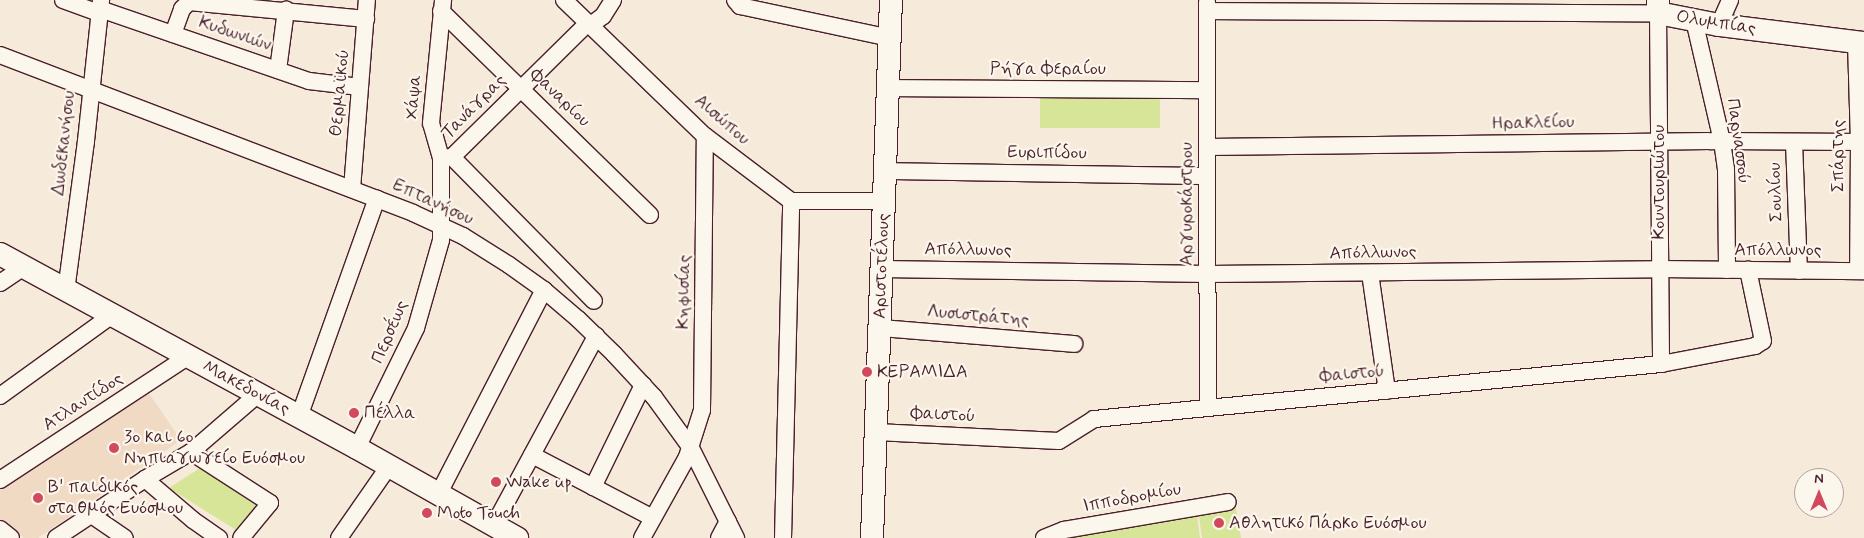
<!DOCTYPE html>
<meta charset="utf-8">
<style>
body{margin:0}
#map{position:relative;width:1864px;height:538px;overflow:hidden;background:#f6eada;font-family:Mynerve,sans-serif}
div>[style]{position:absolute}
.built>*{inset:0;background:#f0dac4}
.green>*{inset:0;background:#d7e598;transform-origin:0 0}
.roads{filter:drop-shadow(1px 0 #4a1f2b) drop-shadow(-1px 0 #4a1f2b) drop-shadow(0 1px #4a1f2b) drop-shadow(0 -1px #4a1f2b)}
.street>*{height:16px;margin:-8px;padding:0 8px;transform-origin:8px;border-radius:8px;background:#fbf7ec}
.secondary>*{height:22px;margin:-11px;padding:0 11px;transform-origin:11px;border-radius:11px;background:#fbf7ec}
.dots>*{width:14px;height:14px;translate:-50% -50%;box-sizing:border-box;border:2px solid #fbf7ec;border-radius:50%}
span{translate:-50% -50%;white-space:nowrap;text-align:center;line-height:1.15;-webkit-text-stroke:4.5px #fbf7ec;paint-order:stroke}
.street-label{font-size:18px;color:#4a1f2b}
.poi-label{font-size:18px;color:#4a1f2b}
.left{translate:0 -50%;text-align:left}
.north{position:absolute;left:1794px;top:468px;width:50px;height:50px;box-sizing:border-box;background:#fbf7ec;border:1px solid #b4a19f;border-radius:50%;rotate:0deg;font-size:14px;font-weight:700;line-height:20px;text-align:center;color:#4a1f2b}
.north::after{content:'';display:block;margin:auto;width:18px;height:22px;background:#d1495b;clip-path:polygon(50% 0,100% 100%,50% 72%,0 100%)}
</style>
<div id="map">
<div class="built">
<div style="clip-path:polygon(146px 389px,181px 440px,38px 538px,24px 538px,0 519px,0 488px)"></div>
</div>
<div class="green">
<div style="left:1040px;top:98px;width:120px;height:30px"></div>
<div style="clip-path:polygon(200px 468px,258px 503px,236px 530px,169px 488px)"></div>
<div style="clip-path:polygon(1235px 503px,1241px 538px,1202px 538px,1198px 509px)"></div>
<div style="clip-path:polygon(1196px 508px,1200px 538px,1044px 538px)"></div>
</div>
<div class="roads">
<div class="street">
<div style="left:63px;top:0;width:38px;rotate:20deg"></div>
<div style="left:564px;top:0;width:196px;rotate:44deg"></div>
<div style="left:705px;top:136px;width:108px;rotate:37.1deg"></div>
<div style="left:791px;top:201px;width:93px"></div>
<div style="left:735px;top:0;width:8px;rotate:50deg"></div>
<div style="left:740px;top:6px;width:153px;rotate:12deg"></div>
<div style="left:1207px;top:2px;width:405px;rotate:89.9deg"></div>
<div style="left:100px;top:9px;width:221px;rotate:19deg"></div>
<div style="left:309px;top:81px;width:51px;rotate:6.7deg"></div>
<div style="left:441px;top:11px;width:292px;rotate:44.3deg"></div>
<div style="left:1207px;top:11px;width:451px;rotate:0.3deg"></div>
<div style="left:1658px;top:13px;width:351px;rotate:89.5deg"></div>
<div style="left:1694px;top:20px;width:124px;rotate:77deg"></div>
<div style="left:1722px;top:141px;width:28px;rotate:82deg"></div>
<div style="left:1726px;top:169px;width:101px;rotate:89.4deg"></div>
<div style="left:591px;top:25px;width:15px;rotate:-37deg"></div>
<div style="left:603px;top:16px;width:19px;rotate:-58deg"></div>
<div style="left:1719px;top:25px;width:27px;rotate:-66deg"></div>
<div style="left:173px;top:34px;width:27px;rotate:-70deg"></div>
<div style="left:182px;top:9px;width:10px;rotate:-45deg"></div>
<div style="left:189px;top:2px;width:178px;rotate:5.5deg"></div>
<div style="left:1856px;top:42px;width:100px;rotate:88.3deg"></div>
<div style="left:1859px;top:142px;width:129px;rotate:90.4deg"></div>
<div style="left:0;top:55px;width:442px;rotate:20.9deg"></div>
<div style="left:413px;top:213px;width:55px;rotate:24.7deg"></div>
<div style="left:463px;top:236px;width:54px;rotate:32.2deg"></div>
<div style="left:509px;top:265px;width:43px;rotate:35.5deg"></div>
<div style="left:544px;top:290px;width:45px;rotate:40.5deg"></div>
<div style="left:578px;top:319px;width:50px;rotate:44.2deg"></div>
<div style="left:614px;top:354px;width:59px;rotate:47.1deg"></div>
<div style="left:654px;top:397px;width:63px;rotate:54deg"></div>
<div style="left:691px;top:448px;width:101px;rotate:63.4deg"></div>
<div style="left:278px;top:70px;width:61px;rotate:-82.4deg"></div>
<div style="left:888px;top:88px;width:319px;rotate:0.4deg"></div>
<div style="left:1794px;top:142px;width:129px;rotate:87.8deg"></div>
<div style="left:1207px;top:147px;width:515px;rotate:-0.67deg"></div>
<div style="left:1722px;top:141px;width:137px;rotate:0.4deg"></div>
<div style="left:452px;top:157px;width:191px;rotate:-44.6deg"></div>
<div style="left:441px;top:158px;width:11px;rotate:-5deg"></div>
<div style="left:452px;top:157px;width:202px;rotate:45.4deg"></div>
<div style="left:885px;top:171px;width:322px;rotate:0.9deg"></div>
<div style="left:352px;top:189px;width:190px;rotate:-85.5deg"></div>
<div style="left:882px;top:269px;width:326px;rotate:0.9deg"></div>
<div style="left:1208px;top:274px;width:451px;rotate:-0.6deg"></div>
<div style="left:1659px;top:269px;width:205px;rotate:0.6deg"></div>
<div style="left:1370px;top:273px;width:119px;rotate:81.8deg"></div>
<div style="left:0;top:283px;width:29px;rotate:-34deg"></div>
<div style="left:66px;top:291px;width:151px;rotate:-82.4deg"></div>
<div style="left:86px;top:141px;width:142px;rotate:-83.9deg"></div>
<div style="left:880px;top:328px;width:195px;rotate:4.7deg"></div>
<div style="left:0;top:396px;width:137px;rotate:-35.8deg"></div>
<div style="left:299px;top:417px;width:232px;rotate:-70.4deg"></div>
<div style="left:876px;top:432px;width:183px;rotate:2.8deg"></div>
<div style="left:1059px;top:441px;width:41px;rotate:-32.2deg"></div>
<div style="left:1094px;top:419px;width:570px;rotate:-5.54deg"></div>
<div style="left:1661px;top:364px;width:96px;rotate:-10.8deg"></div>
<div style="left:1755px;top:346px;width:9px;rotate:-32deg"></div>
<div style="left:1763px;top:341px;width:73px;rotate:-101.9deg"></div>
<div style="left:357px;top:448px;width:134px;rotate:-63.8deg"></div>
<div style="left:416px;top:328px;width:91px;rotate:-74.1deg"></div>
<div style="left:441px;top:240px;width:82px;rotate:-90deg"></div>
<div style="left:441px;top:158px;width:36px;rotate:-106deg"></div>
<div style="left:431px;top:123px;width:124px;rotate:-84.4deg"></div>
<div style="left:191px;top:452px;width:94px;rotate:32.8deg"></div>
<div style="left:270px;top:503px;width:45px;rotate:129.6deg"></div>
<div style="left:532px;top:455px;width:136px;rotate:27.5deg"></div>
<div style="left:145px;top:479px;width:63px;rotate:40.5deg"></div>
<div style="left:193px;top:520px;width:32px;rotate:35deg"></div>
<div style="left:0;top:480px;width:224px;rotate:-33.3deg"></div>
<div style="left:593px;top:487px;width:114px;rotate:-63.9deg"></div>
<div style="left:438px;top:495px;width:231px;rotate:-62.7deg"></div>
<div style="left:90px;top:514px;width:42px;rotate:34.4deg"></div>
<div style="left:494px;top:525px;width:215px;rotate:-61.6deg"></div>
<div style="left:0;top:529px;width:14px;rotate:39deg"></div>
<div style="left:56px;top:538px;width:107px;rotate:-33.5deg"></div>
<div style="left:145px;top:479px;width:53px;rotate:-30.4deg"></div>
<div style="left:191px;top:452px;width:87px;rotate:-40.8deg"></div>
<div style="left:339px;top:538px;width:88px;rotate:-55.2deg"></div>
<div style="left:642px;top:538px;width:93px;rotate:-60.9deg"></div>
<div style="left:687px;top:457px;width:49px;rotate:-72.3deg"></div>
<div style="left:702px;top:410px;width:274px;rotate:-89.4deg"></div>
<div style="left:719px;top:538px;width:19px;rotate:-62deg"></div>
<div style="left:783px;top:538px;width:337px;rotate:-88.6deg"></div>
<div style="left:1044px;top:538px;width:22px;rotate:-22deg"></div>
<div style="left:1064px;top:530px;width:166px;rotate:-9.7deg"></div>
</div>
<div class="secondary">
<div style="left:1658px;top:0;width:13px;rotate:90deg"></div>
<div style="left:1658px;top:13px;width:62px;rotate:11.1deg"></div>
<div style="left:1719px;top:25px;width:146px;rotate:7.1deg"></div>
<div style="left:0;top:254px;width:406px;rotate:28.5deg"></div>
<div style="left:357px;top:448px;width:184px;rotate:29.4deg"></div>
<div style="left:872px;top:538px;width:538px;rotate:-87.98deg"></div>
</div>
</div>
<div class="dots">
<div style="left:867px;top:372px;background:#d1495b"></div>
<div style="left:354px;top:413px;background:#d1495b"></div>
<div style="left:114px;top:448px;background:#d1495b"></div>
<div style="left:496px;top:482px;background:#d1495b"></div>
<div style="left:38px;top:498px;background:#d1495b"></div>
<div style="left:427px;top:513px;background:#d1495b"></div>
<div style="left:1219px;top:523px;background:#d1495b"></div>
</div>
<div class="street-label">
<span style="left:1716px;top:23px;rotate:9deg">Ολυμπίας</span>
<span style="left:235px;top:34px;rotate:19deg">Κυδωνιών</span>
<span style="left:1048px;top:69px">Ρήγα Φεραίου</span>
<span style="left:340px;top:93px;rotate:-85deg">Θερμαϊκού</span>
<span style="left:414px;top:97px;rotate:-85deg">Χάψα</span>
<span style="left:560px;top:98px;rotate:44deg">Φαναρίου</span>
<span style="left:474px;top:107px;rotate:-45deg">Τανάγρας</span>
<span style="left:722px;top:120px;rotate:41deg">Αισώπου</span>
<span style="left:1533px;top:123px;rotate:-1deg">Ηρακλείου</span>
<span style="left:1738px;top:141px;rotate:82deg">Παρνασσού</span>
<span style="left:64px;top:143px;rotate:-84deg">Δωδεκανήσου</span>
<span style="left:1047px;top:153px;rotate:1deg">Ευριπίδου</span>
<span style="left:1838px;top:156px;rotate:-90deg">Σπάρτης</span>
<span style="left:1659px;top:182px;rotate:-90deg">Κουντουριώτου</span>
<span style="left:1776px;top:192px;rotate:-92deg">Σουλίου</span>
<span style="left:433px;top:202px;rotate:25deg">Επτανήσου</span>
<span style="left:1187px;top:204px;rotate:-90deg">Αργυροκάστρου</span>
<span style="left:968px;top:250px;rotate:1deg">Απόλλωνος</span>
<span style="left:1778px;top:250px">Απόλλωνος</span>
<span style="left:1373px;top:253px;rotate:-1deg">Απόλλωνος</span>
<span style="left:882px;top:266px;rotate:-88deg">Αριστοτέλους</span>
<span style="left:684px;top:292px;rotate:-89deg">Κηφισίας</span>
<span style="left:978px;top:316px;rotate:5deg">Λυσιστράτης</span>
<span style="left:390px;top:332px;rotate:-67deg">Περσέως</span>
<span style="left:1352px;top:374px;rotate:-5deg">Φαιστού</span>
<span style="left:246px;top:388px;rotate:28deg">Μακεδονίας</span>
<span style="left:83px;top:402px;rotate:-33deg">Ατλαντίδος</span>
<span style="left:943px;top:415px;rotate:3deg">Φαιστού</span>
<span style="left:1132px;top:498px;rotate:-10deg">Ιπποδρομίου</span>
</div>
<div class="poi-label">
<span class="left" style="left:877px;top:372px">ΚΕΡΑΜΙΔΑ</span>
<span class="left" style="left:364px;top:413px">Πέλλα</span>
<span class="left" style="left:124px;top:448px">3ο και 6ο<br>Νηπιαγωγείο Ευόσμου</span>
<span class="left" style="left:506px;top:482px">Wake up</span>
<span class="left" style="left:48px;top:498px">Β' παιδικός<br>σταθμός Ευόσμου</span>
<span class="left" style="left:437px;top:513px">Moto Touch</span>
<span class="left" style="left:1229px;top:523px">Αθλητικό Πάρκο Ευόσμου</span>
</div>
<div class="north">N</div>
</div>
